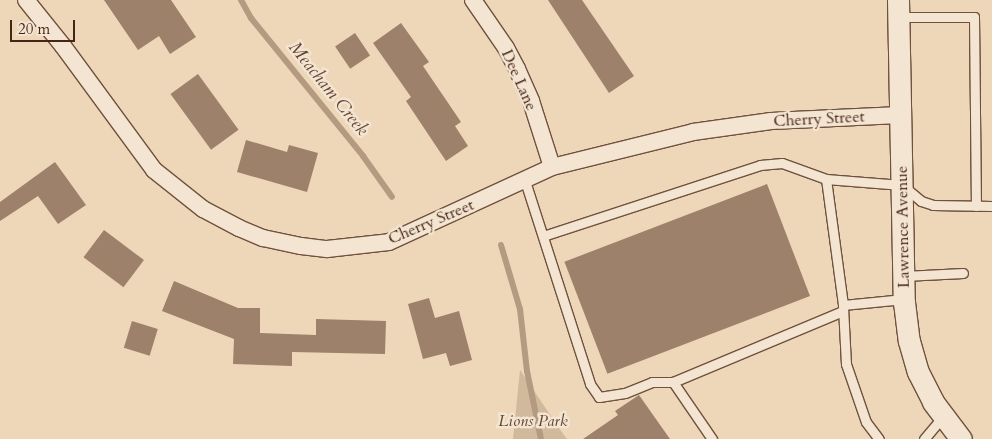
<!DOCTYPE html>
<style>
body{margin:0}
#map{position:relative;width:992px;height:439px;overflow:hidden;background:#edd7b8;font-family:Cardo,serif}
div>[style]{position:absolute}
.green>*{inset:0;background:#d1b99c}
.stream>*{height:6px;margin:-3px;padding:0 3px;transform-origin:3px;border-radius:3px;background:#b49a81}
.building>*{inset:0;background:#9d816a;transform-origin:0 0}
.roads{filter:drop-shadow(1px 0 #70513e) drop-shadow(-1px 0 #70513e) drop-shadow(0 1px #70513e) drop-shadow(0 -1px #70513e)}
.service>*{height:9px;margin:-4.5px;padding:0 4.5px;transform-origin:4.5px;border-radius:4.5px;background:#f3e5d1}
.minor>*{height:16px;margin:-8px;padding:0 8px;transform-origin:8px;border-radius:8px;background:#f3e5d1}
.tertiary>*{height:21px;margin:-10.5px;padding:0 10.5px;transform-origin:10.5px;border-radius:10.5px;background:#f3e5d1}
span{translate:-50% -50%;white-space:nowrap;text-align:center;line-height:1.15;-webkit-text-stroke:5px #f3e5d1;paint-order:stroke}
.street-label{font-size:16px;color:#462416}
.park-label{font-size:16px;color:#624231;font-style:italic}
.water-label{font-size:18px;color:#674736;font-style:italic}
.scale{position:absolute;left:10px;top:20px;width:65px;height:22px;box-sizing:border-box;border:2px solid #462416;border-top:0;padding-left:6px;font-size:15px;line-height:18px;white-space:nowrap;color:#462416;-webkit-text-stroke:4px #f3e5d1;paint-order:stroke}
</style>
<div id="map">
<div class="green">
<div style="clip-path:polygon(520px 370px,561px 431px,567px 439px,513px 439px)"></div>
</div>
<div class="stream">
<div style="left:241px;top:0;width:21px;rotate:61deg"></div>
<div style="left:251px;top:18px;width:178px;rotate:50.9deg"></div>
<div style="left:363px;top:156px;width:50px;rotate:54.7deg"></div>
<div style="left:501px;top:245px;width:67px;rotate:73.5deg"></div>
<div style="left:520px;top:309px;width:62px;rotate:83.6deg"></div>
<div style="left:527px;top:371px;width:69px;rotate:78.4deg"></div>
</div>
<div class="building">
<div style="clip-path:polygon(104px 0,171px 0,196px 37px,170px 54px,159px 36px,138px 50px)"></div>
<div style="clip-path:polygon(548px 0,582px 0,634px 76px,609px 93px)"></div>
<div style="clip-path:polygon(401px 23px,429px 62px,423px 66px,461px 122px,455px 126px,468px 146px,446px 161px,406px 101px,411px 97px,373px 43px)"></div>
<div style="left:355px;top:33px;width:27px;height:24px;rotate:56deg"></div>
<div style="left:198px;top:74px;width:69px;height:34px;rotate:54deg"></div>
<div style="clip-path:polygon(246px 140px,287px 152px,289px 145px,318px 153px,307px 192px,237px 172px)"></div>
<div style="clip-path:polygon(55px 162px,86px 205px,58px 224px,38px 196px,0 221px,0 202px)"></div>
<div style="left:767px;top:184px;width:120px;height:217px;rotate:69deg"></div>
<div style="left:104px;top:230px;width:50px;height:34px;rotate:37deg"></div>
<div style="clip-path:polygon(174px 281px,238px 308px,260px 308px,260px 333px,316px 335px,316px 319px,386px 321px,385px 354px,292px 352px,292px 366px,233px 364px,234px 339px,162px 311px)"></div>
<div style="clip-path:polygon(429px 298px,435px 318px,459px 311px,472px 360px,450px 366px,446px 353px,423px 359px,408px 304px)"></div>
<div style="left:132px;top:321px;width:27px;height:28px;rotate:17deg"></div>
<div style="clip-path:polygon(639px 395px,670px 439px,583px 439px,618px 415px,615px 411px)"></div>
</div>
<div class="roads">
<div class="service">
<div style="left:898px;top:17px;width:76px"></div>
<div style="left:974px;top:17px;width:189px;rotate:89.4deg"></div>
<div style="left:826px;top:179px;width:127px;rotate:82.3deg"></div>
<div style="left:843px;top:305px;width:61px;rotate:-5.6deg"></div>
<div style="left:525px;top:181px;width:213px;rotate:72.2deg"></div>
<div style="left:590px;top:384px;width:16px;rotate:55deg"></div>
<div style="left:599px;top:397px;width:26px;rotate:-9deg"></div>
<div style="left:625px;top:393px;width:29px;rotate:-22deg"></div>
<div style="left:652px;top:382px;width:21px"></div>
<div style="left:673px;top:382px;width:69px;rotate:55.6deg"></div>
<div style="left:543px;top:236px;width:228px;rotate:-18.1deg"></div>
<div style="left:760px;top:165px;width:22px;rotate:-5deg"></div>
<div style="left:782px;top:163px;width:47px;rotate:20deg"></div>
<div style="left:826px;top:179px;width:76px;rotate:4.5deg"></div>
<div style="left:902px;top:185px;width:25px;rotate:40deg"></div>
<div style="left:921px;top:201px;width:13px;rotate:18deg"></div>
<div style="left:933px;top:205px;width:59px;rotate:1deg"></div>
<div style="left:904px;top:276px;width:59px;rotate:-2.9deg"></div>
<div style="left:843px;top:307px;width:57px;rotate:87deg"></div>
<div style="left:846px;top:364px;width:61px;rotate:71deg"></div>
<div style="left:866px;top:422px;width:21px;rotate:53deg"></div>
<div style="left:673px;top:382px;width:184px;rotate:-22.7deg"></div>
<div style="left:924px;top:439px;width:30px;rotate:-50deg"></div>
</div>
<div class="minor">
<div style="left:26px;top:0;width:59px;rotate:51.2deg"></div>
<div style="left:63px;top:46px;width:154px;rotate:53.7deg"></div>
<div style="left:154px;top:170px;width:63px;rotate:38.5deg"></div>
<div style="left:203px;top:209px;width:41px;rotate:27.8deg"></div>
<div style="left:239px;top:228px;width:26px;rotate:23deg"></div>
<div style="left:263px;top:238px;width:39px;rotate:12deg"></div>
<div style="left:301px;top:246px;width:26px;rotate:7deg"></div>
<div style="left:327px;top:249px;width:62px;rotate:-6.4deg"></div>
<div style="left:389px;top:242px;width:179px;rotate:-24.7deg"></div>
<div style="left:552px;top:167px;width:145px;rotate:-13.9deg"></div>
<div style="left:693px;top:132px;width:79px;rotate:-8deg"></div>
<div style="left:771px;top:121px;width:129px;rotate:-2.7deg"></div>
<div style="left:473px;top:0;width:58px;rotate:55.5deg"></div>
<div style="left:506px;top:48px;width:24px;rotate:62deg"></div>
<div style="left:517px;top:69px;width:35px;rotate:66deg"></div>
<div style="left:531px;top:101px;width:69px;rotate:72.3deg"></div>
</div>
<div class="tertiary">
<div style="left:898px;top:0;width:302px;rotate:88.9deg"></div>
<div style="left:904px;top:302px;width:39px;rotate:83deg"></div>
<div style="left:909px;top:341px;width:32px;rotate:74deg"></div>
<div style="left:918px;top:372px;width:34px;rotate:63deg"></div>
<div style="left:933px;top:402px;width:46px;rotate:52.9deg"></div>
</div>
</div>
<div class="street-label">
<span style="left:519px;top:80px;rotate:66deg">Dee Lane</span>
<span style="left:819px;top:119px;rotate:-3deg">Cherry Street</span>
<span style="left:431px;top:222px;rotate:-23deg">Cherry Street</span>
<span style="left:903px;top:227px;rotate:-91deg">Lawrence Avenue</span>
</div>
<div class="park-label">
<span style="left:533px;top:421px">Lions Park</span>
</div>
<div class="water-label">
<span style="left:328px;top:89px;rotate:51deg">Meacham Creek</span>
</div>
<div class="scale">20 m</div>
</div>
